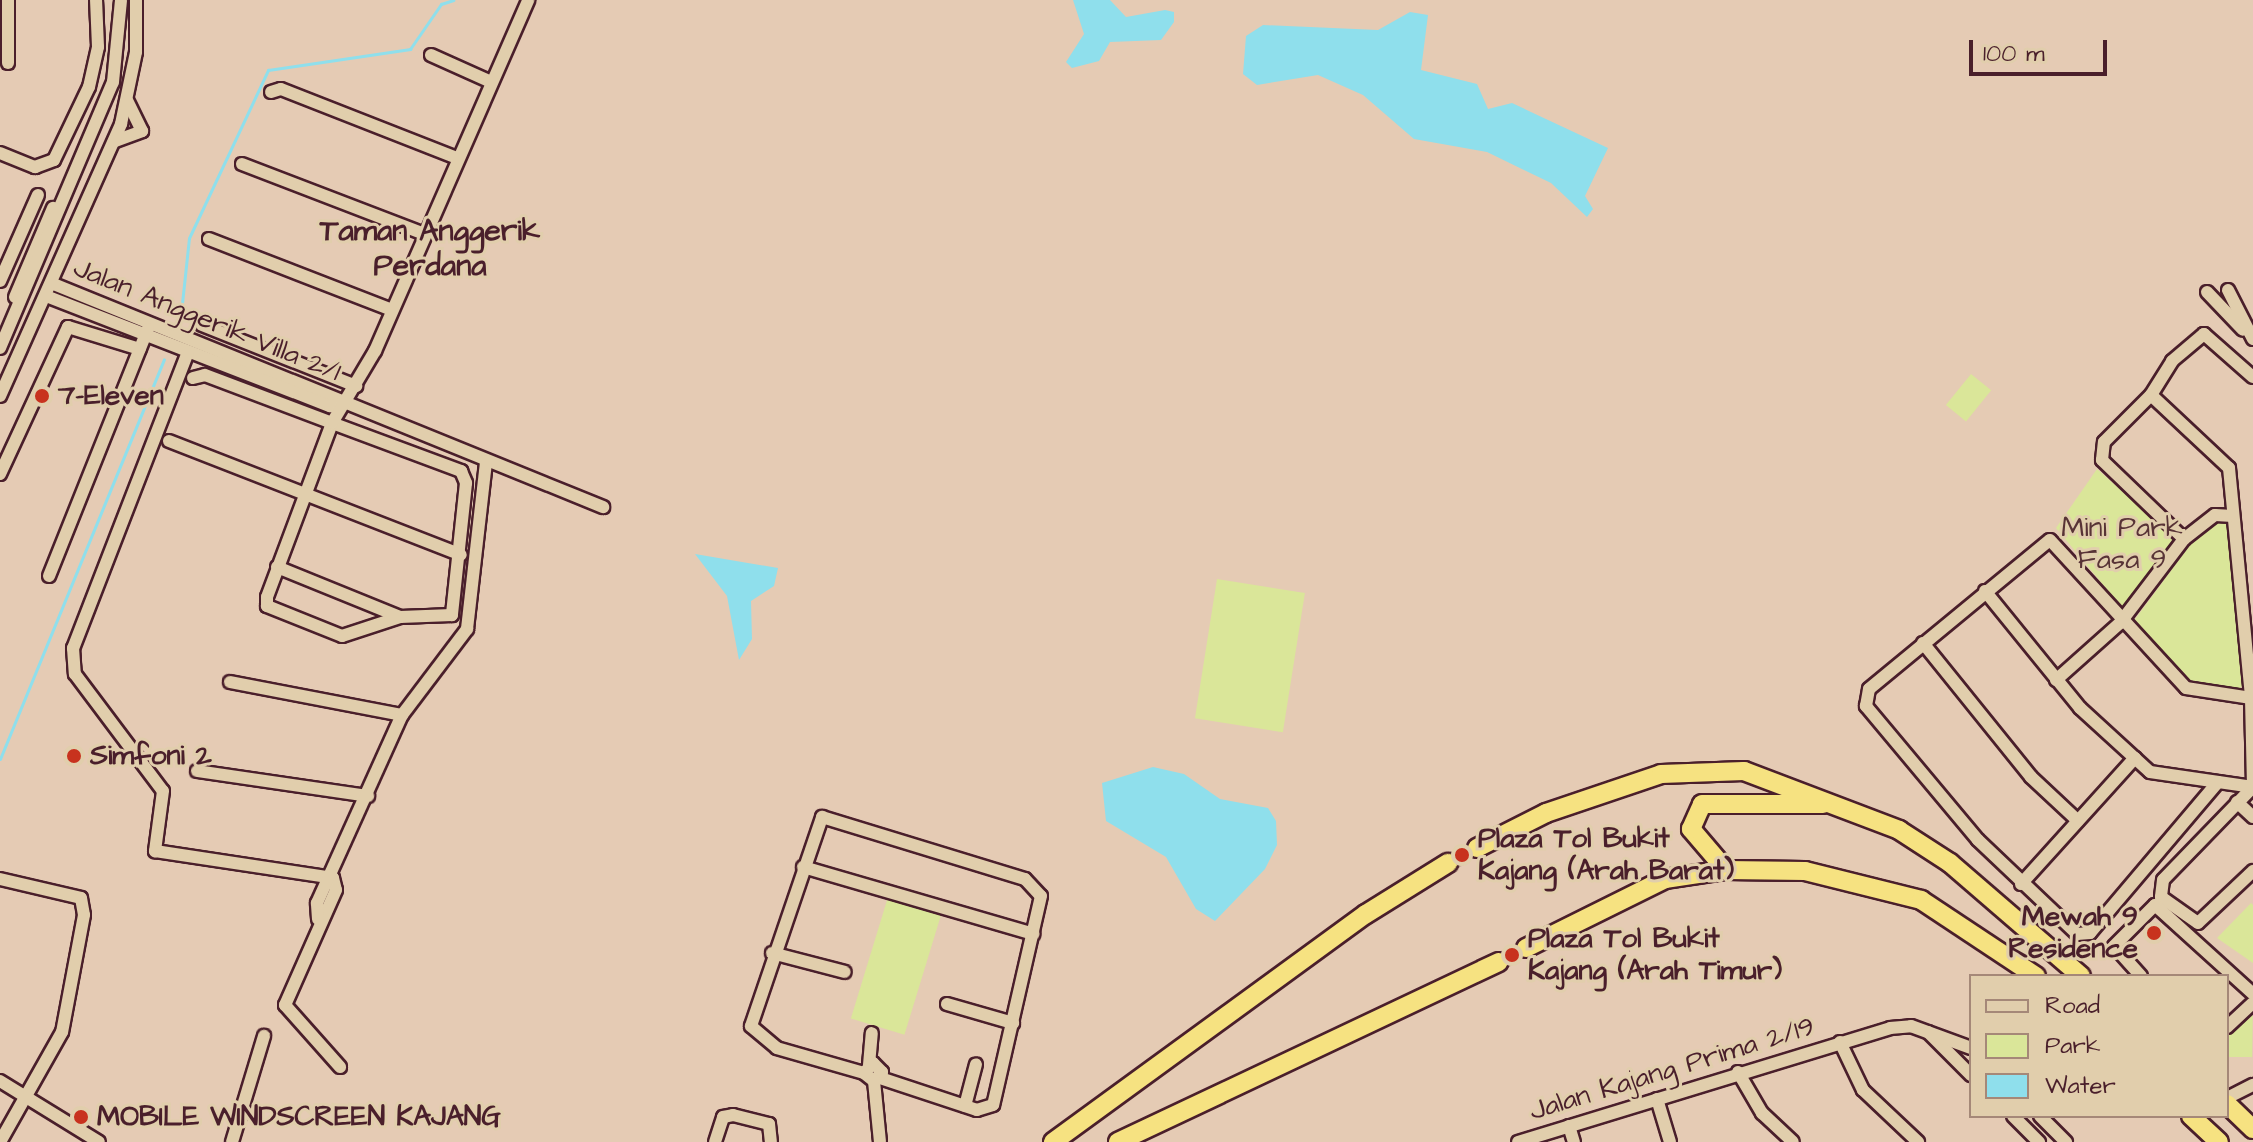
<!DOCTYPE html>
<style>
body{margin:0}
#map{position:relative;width:2253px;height:1142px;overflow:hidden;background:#e5cbb4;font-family:"Architects Daughter",sans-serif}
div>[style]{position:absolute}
.green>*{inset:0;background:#dae699;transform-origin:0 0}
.water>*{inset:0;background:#8fdfec}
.stream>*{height:3px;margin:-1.5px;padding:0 1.5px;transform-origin:1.5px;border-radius:1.5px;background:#8fdfec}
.highway-tunnel>*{height:18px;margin-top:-9px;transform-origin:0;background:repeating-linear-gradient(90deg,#c6a999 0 18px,transparent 0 27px)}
.roads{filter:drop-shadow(2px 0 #4a1f2b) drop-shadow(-2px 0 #4a1f2b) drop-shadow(0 2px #4a1f2b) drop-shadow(0 -2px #4a1f2b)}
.minor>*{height:12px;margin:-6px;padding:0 6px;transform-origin:6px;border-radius:6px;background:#e1ceac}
.highway>*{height:18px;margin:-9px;padding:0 9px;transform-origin:9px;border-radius:9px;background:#f6e281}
.dots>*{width:22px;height:22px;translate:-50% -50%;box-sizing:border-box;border:4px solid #e1ceac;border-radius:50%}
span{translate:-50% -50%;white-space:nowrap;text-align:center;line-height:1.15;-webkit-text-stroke:6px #e1ceac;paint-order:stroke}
.street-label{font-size:28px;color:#4a1f2b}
.poi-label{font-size:28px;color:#4a1f2b;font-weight:700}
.left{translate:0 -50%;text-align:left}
.right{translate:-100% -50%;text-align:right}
.park-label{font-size:28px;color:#583336}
.neighbourhood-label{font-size:30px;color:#4a1f2b;font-weight:700}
.legend{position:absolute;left:1969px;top:974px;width:260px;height:144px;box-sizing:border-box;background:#e1ceac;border:2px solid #a58878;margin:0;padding:10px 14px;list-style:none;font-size:24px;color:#4a1f2b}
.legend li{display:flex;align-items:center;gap:16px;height:40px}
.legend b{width:40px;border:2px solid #a58878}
.scale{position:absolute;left:1969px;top:40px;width:138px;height:36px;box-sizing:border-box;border:4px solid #4a1f2b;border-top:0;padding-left:10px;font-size:24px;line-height:28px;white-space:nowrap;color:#4a1f2b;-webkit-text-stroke:6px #e1ceac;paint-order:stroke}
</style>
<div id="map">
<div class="green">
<div style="left:1971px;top:374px;width:26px;height:40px;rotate:39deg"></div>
<div style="clip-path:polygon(2097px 469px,2177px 540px,2123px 609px,2056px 528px)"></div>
<div style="clip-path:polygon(2219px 519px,2228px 522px,2244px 684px,2238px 690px,2190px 682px,2133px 622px,2204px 526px)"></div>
<div style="left:1217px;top:579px;width:89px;height:141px;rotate:9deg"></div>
<div style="left:888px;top:897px;width:56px;height:127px;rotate:17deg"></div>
<div style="clip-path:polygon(2251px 903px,2253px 905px,2253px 963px,2217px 938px)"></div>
<div style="clip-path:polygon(2253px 1002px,2252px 1057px,2227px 1057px,2227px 1031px)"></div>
</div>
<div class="water">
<div style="clip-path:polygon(1073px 0,1110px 0,1126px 17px,1165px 10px,1174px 12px,1174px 22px,1161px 40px,1110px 42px,1099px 61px,1072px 68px,1066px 62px,1084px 34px)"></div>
<div style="clip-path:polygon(1410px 12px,1428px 15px,1421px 70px,1477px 84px,1488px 109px,1512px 103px,1608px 148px,1585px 196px,1593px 209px,1587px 217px,1551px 183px,1487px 152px,1414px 139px,1363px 95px,1318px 75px,1257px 85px,1243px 74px,1246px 36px,1263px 25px,1378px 30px)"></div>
<div style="clip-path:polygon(695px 554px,778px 568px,774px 586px,751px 601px,752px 639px,739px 660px,727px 596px)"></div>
<div style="clip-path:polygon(1153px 767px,1184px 774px,1220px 799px,1268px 808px,1276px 821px,1277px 845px,1265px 869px,1215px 921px,1196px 909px,1166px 857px,1106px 821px,1102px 783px)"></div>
</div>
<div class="stream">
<div style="left:180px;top:322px;width:84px;rotate:-83.9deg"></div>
<div style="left:189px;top:238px;width:186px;rotate:-64.8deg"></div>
<div style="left:268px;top:70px;width:144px;rotate:-8.4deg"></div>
<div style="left:410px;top:49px;width:55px;rotate:-55.4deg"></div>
<div style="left:441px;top:4px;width:13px;rotate:-18deg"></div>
<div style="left:0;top:759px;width:432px;rotate:-67.7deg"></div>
</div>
<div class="highway-tunnel">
<div style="left:1448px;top:863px;width:33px;rotate:-27deg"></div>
<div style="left:1499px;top:962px;width:30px;rotate:-27deg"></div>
</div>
<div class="roads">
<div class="minor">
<div style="left:431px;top:55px;width:66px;rotate:24.2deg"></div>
<div style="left:8px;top:63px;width:63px;rotate:-90deg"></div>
<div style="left:271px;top:92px;width:10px;rotate:-17deg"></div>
<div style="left:281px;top:89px;width:189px;rotate:21.4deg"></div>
<div style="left:115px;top:141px;width:29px;rotate:-20deg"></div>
<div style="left:142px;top:131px;width:34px;rotate:-116deg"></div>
<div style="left:0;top:153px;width:38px;rotate:22deg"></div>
<div style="left:35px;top:167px;width:20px;rotate:-20deg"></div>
<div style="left:54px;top:160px;width:81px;rotate:-64.4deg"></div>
<div style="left:89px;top:87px;width:41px;rotate:-77.3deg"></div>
<div style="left:98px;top:47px;width:47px;rotate:-92.4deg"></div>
<div style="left:242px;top:164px;width:195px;rotate:21deg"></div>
<div style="left:209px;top:239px;width:196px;rotate:21.2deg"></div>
<div style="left:0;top:281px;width:94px;rotate:-66.2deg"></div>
<div style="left:51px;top:283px;width:596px;rotate:22.09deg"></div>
<div style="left:2228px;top:290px;width:55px;rotate:63deg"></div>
<div style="left:2207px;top:292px;width:52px;rotate:46.5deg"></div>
<div style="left:46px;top:296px;width:305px;rotate:21.2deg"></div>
<div style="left:330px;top:406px;width:15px;rotate:-11deg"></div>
<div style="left:15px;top:297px;width:97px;rotate:-66.9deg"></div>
<div style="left:202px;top:325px;width:166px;rotate:21.6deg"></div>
<div style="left:0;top:348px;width:289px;rotate:-67deg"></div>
<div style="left:113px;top:82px;width:82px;rotate:-84.4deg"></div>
<div style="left:188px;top:352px;width:318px;rotate:111.2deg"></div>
<div style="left:73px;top:648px;width:26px;rotate:86deg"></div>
<div style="left:75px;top:674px;width:146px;rotate:53.1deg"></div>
<div style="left:163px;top:791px;width:61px;rotate:97.6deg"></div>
<div style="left:155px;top:851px;width:180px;rotate:8.6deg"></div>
<div style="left:193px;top:378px;width:12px;rotate:-14deg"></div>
<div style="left:205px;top:375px;width:136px;rotate:20.7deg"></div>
<div style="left:332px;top:423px;width:138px;rotate:20.4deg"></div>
<div style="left:461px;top:471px;width:13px;rotate:67deg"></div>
<div style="left:466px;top:483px;width:133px;rotate:96.1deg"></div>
<div style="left:452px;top:615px;width:52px;rotate:177.8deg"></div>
<div style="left:400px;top:617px;width:61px;rotate:161.9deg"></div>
<div style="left:342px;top:636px;width:81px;rotate:-158.2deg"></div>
<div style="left:267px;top:606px;width:9px;rotate:-90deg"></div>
<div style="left:267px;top:597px;width:186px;rotate:-69.5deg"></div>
<div style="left:332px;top:423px;width:84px;rotate:-59.2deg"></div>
<div style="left:375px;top:351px;width:383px;rotate:-66.4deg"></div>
<div style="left:2151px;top:395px;width:40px;rotate:-58deg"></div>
<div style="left:2172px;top:361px;width:42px;rotate:-40.2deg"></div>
<div style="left:2204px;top:334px;width:65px;rotate:41.3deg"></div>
<div style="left:0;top:396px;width:298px;rotate:-66deg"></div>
<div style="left:121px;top:124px;width:74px;rotate:-78.2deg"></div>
<div style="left:136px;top:52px;width:52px;rotate:-90deg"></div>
<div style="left:169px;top:441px;width:313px;rotate:21.3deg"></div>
<div style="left:0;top:474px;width:162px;rotate:-65.2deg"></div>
<div style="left:68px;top:327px;width:75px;rotate:17deg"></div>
<div style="left:2184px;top:539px;width:114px;rotate:-136.1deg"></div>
<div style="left:2102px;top:460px;width:18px;rotate:-84deg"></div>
<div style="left:2104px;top:442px;width:66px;rotate:-45deg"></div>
<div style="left:2151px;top:395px;width:107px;rotate:43.1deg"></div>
<div style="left:2229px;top:468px;width:231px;rotate:84.5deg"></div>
<div style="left:2251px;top:698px;width:89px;rotate:88.7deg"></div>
<div style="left:2253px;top:787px;width:129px;rotate:134.1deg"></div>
<div style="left:2163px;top:880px;width:17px;rotate:97deg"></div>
<div style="left:2161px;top:897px;width:45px;rotate:35.1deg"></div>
<div style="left:2198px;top:923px;width:76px;rotate:-43.4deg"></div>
<div style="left:277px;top:567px;width:133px;rotate:22.1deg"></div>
<div style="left:49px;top:576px;width:266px;rotate:-68.2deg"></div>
<div style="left:1985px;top:591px;width:151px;rotate:50.9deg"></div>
<div style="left:2080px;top:708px;width:95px;rotate:42.4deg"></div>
<div style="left:2150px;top:772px;width:104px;rotate:8.3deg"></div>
<div style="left:1923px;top:643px;width:172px;rotate:51.1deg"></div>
<div style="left:2031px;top:777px;width:64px;rotate:43.1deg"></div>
<div style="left:2056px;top:680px;width:86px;rotate:-41.7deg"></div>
<div style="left:2120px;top:623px;width:106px;rotate:-52.7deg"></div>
<div style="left:2184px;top:539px;width:39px;rotate:-38deg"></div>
<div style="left:2215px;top:515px;width:18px;rotate:3deg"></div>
<div style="left:230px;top:682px;width:175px;rotate:10.9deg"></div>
<div style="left:197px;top:771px;width:173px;rotate:8.3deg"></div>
<div style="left:2218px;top:782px;width:198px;rotate:130.3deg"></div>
<div style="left:2090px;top:933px;width:13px;rotate:176deg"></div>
<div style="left:2077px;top:934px;width:137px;rotate:-136.5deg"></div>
<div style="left:1978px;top:840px;width:175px;rotate:-129.9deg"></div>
<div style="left:1866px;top:706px;width:17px;rotate:-80deg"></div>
<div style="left:1869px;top:689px;width:234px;rotate:-39.5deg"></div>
<div style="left:2050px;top:540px;width:201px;rotate:47.4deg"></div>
<div style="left:2186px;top:688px;width:66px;rotate:8.7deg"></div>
<div style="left:2237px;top:802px;width:22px;rotate:43deg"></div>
<div style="left:803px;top:867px;width:240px;rotate:16.2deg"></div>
<div style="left:333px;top:878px;width:12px;rotate:76deg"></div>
<div style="left:336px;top:890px;width:126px;rotate:113.9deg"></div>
<div style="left:285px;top:1005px;width:83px;rotate:48.4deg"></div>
<div style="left:0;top:879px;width:83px;rotate:13.2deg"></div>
<div style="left:81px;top:898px;width:17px;rotate:80deg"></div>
<div style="left:84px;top:915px;width:119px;rotate:100.6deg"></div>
<div style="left:62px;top:1032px;width:126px;rotate:119.4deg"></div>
<div style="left:2021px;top:884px;width:170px;rotate:-47.9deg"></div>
<div style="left:318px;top:919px;width:16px;rotate:-94deg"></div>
<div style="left:317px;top:903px;width:206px;rotate:-65.7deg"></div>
<div style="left:402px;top:715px;width:108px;rotate:-52.9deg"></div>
<div style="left:467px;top:629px;width:169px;rotate:-83.5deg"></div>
<div style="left:772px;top:953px;width:75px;rotate:14.6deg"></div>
<div style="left:2141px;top:976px;width:40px;rotate:-132deg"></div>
<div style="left:2114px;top:946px;width:58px;rotate:-45deg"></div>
<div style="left:2155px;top:905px;width:132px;rotate:42.2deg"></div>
<div style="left:947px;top:1004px;width:69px;rotate:16.1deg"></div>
<div style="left:2227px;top:1027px;width:35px;rotate:-43deg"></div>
<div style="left:1928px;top:1032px;width:61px;rotate:45deg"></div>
<div style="left:1840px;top:1042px;width:53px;rotate:64.4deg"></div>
<div style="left:1863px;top:1090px;width:76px;rotate:43.4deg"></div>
<div style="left:869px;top:1065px;width:32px;rotate:-85deg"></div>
<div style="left:1738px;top:1072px;width:48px;rotate:59.7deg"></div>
<div style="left:1762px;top:1113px;width:42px;rotate:43.1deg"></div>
<div style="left:864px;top:1073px;width:91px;rotate:-164deg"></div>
<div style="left:777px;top:1048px;width:34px;rotate:-140deg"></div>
<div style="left:751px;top:1026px;width:221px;rotate:-71.2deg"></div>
<div style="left:822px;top:817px;width:212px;rotate:17deg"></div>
<div style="left:1025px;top:879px;width:23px;rotate:47deg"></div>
<div style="left:1041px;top:896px;width:214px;rotate:102.9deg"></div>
<div style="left:993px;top:1105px;width:17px;rotate:163deg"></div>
<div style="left:977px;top:1110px;width:102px;rotate:-161.7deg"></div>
<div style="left:0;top:1081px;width:116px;rotate:31.6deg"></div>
<div style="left:874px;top:1081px;width:12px;rotate:-48deg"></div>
<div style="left:882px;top:1072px;width:13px;rotate:-135deg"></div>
<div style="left:873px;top:1063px;width:13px;rotate:132deg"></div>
<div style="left:864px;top:1073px;width:13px;rotate:39deg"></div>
<div style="left:874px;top:1081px;width:61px;rotate:84.4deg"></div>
<div style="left:2227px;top:1098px;width:29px;rotate:-27deg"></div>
<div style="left:1657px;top:1099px;width:45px;rotate:73.2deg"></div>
<div style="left:965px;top:1106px;width:43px;rotate:-75.3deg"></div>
<div style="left:2013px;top:1116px;width:37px;rotate:45deg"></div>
<div style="left:2040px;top:1116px;width:37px;rotate:45deg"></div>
<div style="left:1569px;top:1126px;width:17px;rotate:73deg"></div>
<div style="left:232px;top:1142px;width:111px;rotate:-73.2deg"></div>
<div style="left:715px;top:1142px;width:26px;rotate:-72deg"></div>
<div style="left:723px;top:1117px;width:10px;rotate:-11deg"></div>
<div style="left:733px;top:1115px;width:37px;rotate:14deg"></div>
<div style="left:769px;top:1124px;width:18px;rotate:84deg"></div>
<div style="left:1518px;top:1142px;width:389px;rotate:-17deg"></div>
<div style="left:1890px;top:1028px;width:21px;rotate:-5deg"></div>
<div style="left:1911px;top:1026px;width:64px;rotate:20.1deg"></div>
</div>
<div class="highway">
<div style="left:1477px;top:848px;width:77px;rotate:-26.9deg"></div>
<div style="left:1546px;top:813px;width:121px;rotate:-18.7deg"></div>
<div style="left:1661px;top:774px;width:83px;rotate:-2.1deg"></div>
<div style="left:1744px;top:771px;width:166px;rotate:20.8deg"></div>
<div style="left:1899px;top:830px;width:61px;rotate:32.9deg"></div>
<div style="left:1950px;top:863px;width:173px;rotate:40.8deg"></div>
<div style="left:1726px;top:870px;width:54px;rotate:-130.5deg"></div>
<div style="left:1691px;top:829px;width:27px;rotate:-66deg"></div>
<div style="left:1702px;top:804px;width:121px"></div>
<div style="left:1526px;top:948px;width:155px;rotate:-26.4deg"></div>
<div style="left:1665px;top:879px;width:62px;rotate:-8.4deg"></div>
<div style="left:1726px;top:870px;width:79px;rotate:0.7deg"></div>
<div style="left:1805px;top:871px;width:120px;rotate:14deg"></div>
<div style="left:1921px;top:900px;width:138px;rotate:33.5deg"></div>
<div style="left:2227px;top:1104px;width:36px;rotate:44deg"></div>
<div style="left:2191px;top:1116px;width:38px;rotate:43deg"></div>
<div style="left:1053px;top:1142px;width:387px;rotate:-36.1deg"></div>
<div style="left:1366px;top:914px;width:97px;rotate:-31.9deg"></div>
<div style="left:1118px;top:1142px;width:421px;rotate:-25.3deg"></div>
</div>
</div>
<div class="dots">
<div style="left:42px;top:396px;background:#c8321e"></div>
<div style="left:74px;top:756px;background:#c8321e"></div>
<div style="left:1462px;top:855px;background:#c8321e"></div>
<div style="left:2154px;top:933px;background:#c8321e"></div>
<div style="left:1512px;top:955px;background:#c8321e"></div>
<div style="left:81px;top:1117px;background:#c8321e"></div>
</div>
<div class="street-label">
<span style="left:207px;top:320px;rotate:22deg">Jalan Anggerik Villa 2/1</span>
<span style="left:1672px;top:1069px;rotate:-17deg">Jalan Kajang Prima 2/19</span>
</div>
<div class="poi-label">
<span class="left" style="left:58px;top:396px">7-Eleven</span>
<span class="left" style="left:90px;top:756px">Simfoni 2</span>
<span class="left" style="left:1478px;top:855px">Plaza Tol Bukit<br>Kajang (Arah Barat)</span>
<span class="right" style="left:2138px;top:933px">Mewah 9<br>Residence</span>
<span class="left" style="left:1528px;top:955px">Plaza Tol Bukit<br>Kajang (Arah Timur)</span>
<span class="left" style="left:97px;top:1117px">MOBILE WINDSCREEN KAJANG</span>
</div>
<div class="park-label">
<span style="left:2122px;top:544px">Mini Park<br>Fasa 9</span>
</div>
<div class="neighbourhood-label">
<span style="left:430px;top:248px">Taman Anggerik<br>Perdana</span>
</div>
<ul class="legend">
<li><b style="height:10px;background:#e1ceac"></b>Road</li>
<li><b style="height:22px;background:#dae699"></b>Park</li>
<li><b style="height:22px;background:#8fdfec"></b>Water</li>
</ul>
<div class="scale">100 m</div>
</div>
